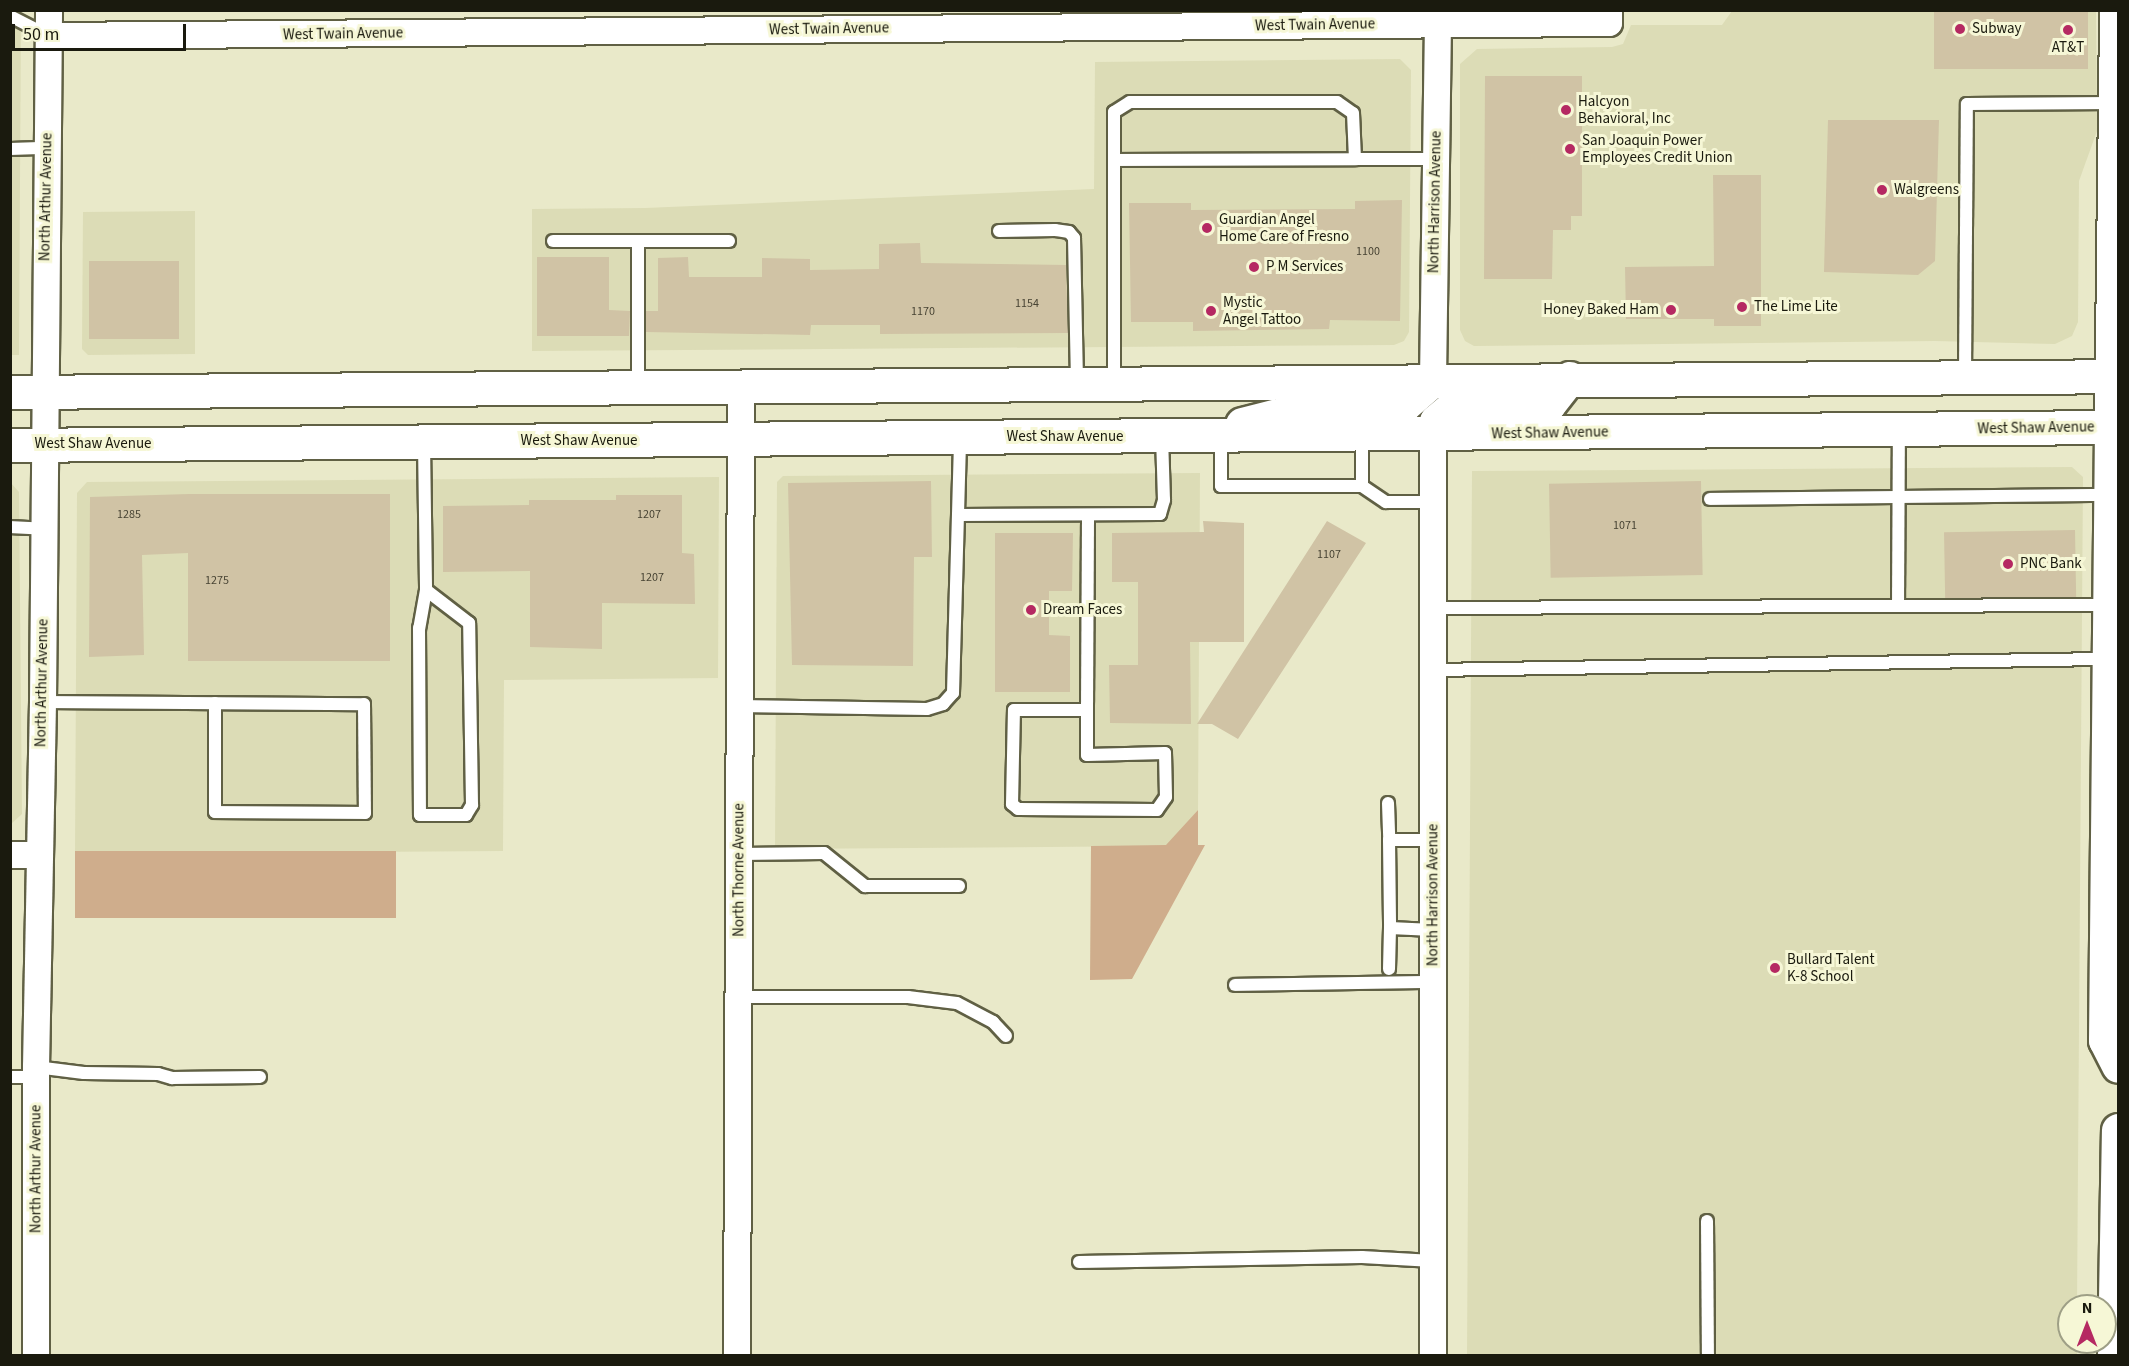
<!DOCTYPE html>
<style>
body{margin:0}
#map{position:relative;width:2129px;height:1366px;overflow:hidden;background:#e9e9c9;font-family:"Source Sans 3",sans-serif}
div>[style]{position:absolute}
.built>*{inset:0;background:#dcdcb6}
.green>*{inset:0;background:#cfad8c;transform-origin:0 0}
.building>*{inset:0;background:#d0c3a5;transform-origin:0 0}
.roads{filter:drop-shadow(2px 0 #606044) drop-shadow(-2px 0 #606044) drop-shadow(0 2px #606044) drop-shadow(0 -2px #606044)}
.lane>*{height:12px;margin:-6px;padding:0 6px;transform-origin:6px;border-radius:6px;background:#fff}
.street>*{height:26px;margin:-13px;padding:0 13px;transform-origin:13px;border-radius:13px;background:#fff}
.secondary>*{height:33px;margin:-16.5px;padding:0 16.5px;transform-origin:16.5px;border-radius:16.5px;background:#fff}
.primary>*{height:33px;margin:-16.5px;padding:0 16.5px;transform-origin:16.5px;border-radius:16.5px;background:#fff}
.dots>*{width:16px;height:16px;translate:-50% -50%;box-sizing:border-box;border:3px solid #f6f7d6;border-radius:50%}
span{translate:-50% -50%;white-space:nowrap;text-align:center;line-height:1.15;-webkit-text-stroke:6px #f6f7d6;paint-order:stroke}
.number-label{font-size:12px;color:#484434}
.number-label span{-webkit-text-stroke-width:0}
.street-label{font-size:15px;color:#1a1a0e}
.poi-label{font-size:15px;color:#1a1a0e}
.left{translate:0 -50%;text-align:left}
.right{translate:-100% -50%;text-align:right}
.frame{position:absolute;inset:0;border:12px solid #1a1a0e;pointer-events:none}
.north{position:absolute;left:2057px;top:1294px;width:60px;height:60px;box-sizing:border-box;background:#f6f7d6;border:2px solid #9e9f86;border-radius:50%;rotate:0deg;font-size:16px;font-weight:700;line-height:24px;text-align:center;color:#1a1a0e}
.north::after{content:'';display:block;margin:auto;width:21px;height:27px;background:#b52962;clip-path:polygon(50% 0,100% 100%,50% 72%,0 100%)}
.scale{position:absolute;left:12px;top:24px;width:174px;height:27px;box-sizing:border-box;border:3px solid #1a1a0e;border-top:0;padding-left:8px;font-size:18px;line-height:21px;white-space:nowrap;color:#1a1a0e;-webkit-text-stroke:4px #f6f7d6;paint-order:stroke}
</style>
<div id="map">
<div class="built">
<div style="clip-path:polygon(10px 11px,21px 11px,19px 355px,10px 355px)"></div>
<div style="clip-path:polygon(1732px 11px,2096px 11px,2097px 131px,2079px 181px,2078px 322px,2072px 336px,2055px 344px,1935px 341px,1474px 346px,1465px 341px,1460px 330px,1460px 64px,1477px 49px,1612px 47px,1623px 44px,1631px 25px,1722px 25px)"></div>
<div style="clip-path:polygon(1400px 59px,1411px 70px,1409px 332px,1404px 341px,1394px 345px,532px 351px,532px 209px,645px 208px,1094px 189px,1095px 62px)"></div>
<div style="clip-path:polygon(195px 211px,195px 354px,88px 355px,82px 349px,83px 212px)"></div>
<div style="clip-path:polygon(2072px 467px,2083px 477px,2077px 1306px,2069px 1306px,2069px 1342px,2077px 1342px,2077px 1355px,1467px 1356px,1472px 471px)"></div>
<div style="clip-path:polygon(1200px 473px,1198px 810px,1167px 846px,775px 849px,777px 482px,783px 476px)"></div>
<div style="clip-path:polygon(719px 477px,718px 678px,504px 680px,503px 851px,75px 854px,77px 493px,87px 482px)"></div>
<div style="clip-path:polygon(10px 482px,19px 492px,22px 814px,11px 824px)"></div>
</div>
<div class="green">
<div style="clip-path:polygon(1198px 810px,1198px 845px,1205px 845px,1132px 979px,1090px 980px,1091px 846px,1166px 845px)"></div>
<div style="left:396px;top:851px;width:67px;height:321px;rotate:90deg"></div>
</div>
<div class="building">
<div style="left:1934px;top:10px;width:154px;height:59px"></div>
<div style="clip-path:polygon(1485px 76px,1582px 76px,1582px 216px,1571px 216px,1571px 230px,1553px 230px,1552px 279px,1484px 279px)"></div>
<div style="clip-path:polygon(1828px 120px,1939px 120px,1935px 261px,1918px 275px,1824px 272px)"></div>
<div style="clip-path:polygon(1713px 175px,1761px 175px,1761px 326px,1714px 326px,1714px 319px,1626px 319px,1625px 267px,1714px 266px)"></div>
<div style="clip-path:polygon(1402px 200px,1400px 321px,1330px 320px,1329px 329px,1193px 331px,1193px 322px,1131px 322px,1129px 203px,1191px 203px,1191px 210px,1355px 209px,1355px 201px)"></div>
<div style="clip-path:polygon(920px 243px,921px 263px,1066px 265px,1068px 333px,880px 334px,880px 325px,811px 325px,810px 335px,646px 332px,646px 311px,658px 311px,658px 258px,688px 257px,689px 277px,762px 277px,762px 258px,810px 259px,810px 270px,879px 269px,879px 244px)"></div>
<div style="clip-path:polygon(537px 257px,609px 257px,609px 310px,630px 311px,629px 336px,537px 336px)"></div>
<div style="left:179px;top:261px;width:78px;height:90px;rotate:90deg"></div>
<div style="clip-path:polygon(931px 481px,932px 557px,914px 557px,913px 666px,792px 665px,788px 483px)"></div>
<div style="left:1701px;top:481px;width:94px;height:152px;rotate:89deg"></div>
<div style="clip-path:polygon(189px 494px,390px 494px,390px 661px,188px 661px,188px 553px,142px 555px,144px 655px,89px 657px,90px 497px)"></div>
<div style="clip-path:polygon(616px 495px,682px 495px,682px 553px,694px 554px,695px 604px,602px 603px,602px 649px,530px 647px,530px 571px,443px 572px,443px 506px,529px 505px,529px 500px,616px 500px)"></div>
<div style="clip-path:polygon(1203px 521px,1244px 523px,1244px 642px,1190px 642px,1191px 724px,1110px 723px,1109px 665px,1138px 665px,1138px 582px,1112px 582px,1112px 533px,1204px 532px)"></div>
<div style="clip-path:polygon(1327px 521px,1366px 543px,1238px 739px,1212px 724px,1197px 724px)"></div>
<div style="left:2075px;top:530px;width:67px;height:131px;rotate:89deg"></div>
<div style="clip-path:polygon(995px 533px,1073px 533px,1072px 591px,1049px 591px,1049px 635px,1070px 636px,1070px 692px,995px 692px)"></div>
</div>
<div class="roads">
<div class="lane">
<div style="left:10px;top:16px;width:44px;rotate:27.1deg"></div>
<div style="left:10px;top:149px;width:37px;rotate:-2deg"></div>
<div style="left:1114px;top:160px;width:241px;rotate:-0.2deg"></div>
<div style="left:999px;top:231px;width:56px;rotate:-1deg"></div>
<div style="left:1055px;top:230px;width:14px;rotate:8deg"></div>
<div style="left:1069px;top:232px;width:8px;rotate:50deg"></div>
<div style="left:1074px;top:238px;width:144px;rotate:88.8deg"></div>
<div style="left:553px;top:241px;width:176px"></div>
<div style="left:638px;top:242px;width:144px;rotate:90deg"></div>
<div style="left:1965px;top:375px;width:271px;rotate:-89.6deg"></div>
<div style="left:1967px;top:104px;width:146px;rotate:-0.4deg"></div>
<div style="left:1114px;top:381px;width:269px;rotate:-90deg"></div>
<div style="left:1114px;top:112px;width:19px;rotate:-32deg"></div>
<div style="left:1130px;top:102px;width:207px"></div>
<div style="left:1337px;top:102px;width:19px;rotate:35deg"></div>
<div style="left:1353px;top:113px;width:46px;rotate:87.5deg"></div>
<div style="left:1355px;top:159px;width:80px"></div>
<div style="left:1221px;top:437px;width:49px;rotate:90deg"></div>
<div style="left:1221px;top:486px;width:141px"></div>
<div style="left:1362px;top:486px;width:29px;rotate:34deg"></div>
<div style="left:1386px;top:502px;width:48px"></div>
<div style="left:424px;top:443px;width:147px;rotate:89.2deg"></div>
<div style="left:426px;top:590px;width:39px;rotate:100deg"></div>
<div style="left:419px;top:628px;width:187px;rotate:89.7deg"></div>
<div style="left:420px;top:815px;width:46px"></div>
<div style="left:466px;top:815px;width:12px;rotate:-59deg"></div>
<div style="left:472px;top:805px;width:182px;rotate:-90.9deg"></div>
<div style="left:469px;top:623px;width:54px;rotate:-142.5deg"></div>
<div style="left:1362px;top:486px;width:50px;rotate:-90deg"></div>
<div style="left:1710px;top:499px;width:399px;rotate:-0.6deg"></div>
<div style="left:958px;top:515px;width:202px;rotate:-0.3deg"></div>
<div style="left:1160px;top:514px;width:15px;rotate:-74deg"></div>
<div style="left:1164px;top:500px;width:64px;rotate:-91.8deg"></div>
<div style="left:10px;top:527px;width:33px;rotate:3deg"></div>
<div style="left:1898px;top:606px;width:176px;rotate:-89.7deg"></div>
<div style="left:1433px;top:608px;width:674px;rotate:-0.26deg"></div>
<div style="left:1433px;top:670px;width:674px;rotate:-0.94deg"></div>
<div style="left:43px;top:702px;width:321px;rotate:0.4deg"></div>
<div style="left:364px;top:704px;width:109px;rotate:89.5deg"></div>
<div style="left:365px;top:813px;width:150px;rotate:-179.6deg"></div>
<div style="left:215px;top:812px;width:109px;rotate:-90deg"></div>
<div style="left:739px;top:706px;width:188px;rotate:0.9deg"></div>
<div style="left:927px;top:709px;width:17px;rotate:-17deg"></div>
<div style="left:943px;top:704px;width:15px;rotate:-48deg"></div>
<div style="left:953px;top:693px;width:255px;rotate:-88.4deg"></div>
<div style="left:1087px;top:710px;width:45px;rotate:90deg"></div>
<div style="left:1087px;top:755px;width:78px;rotate:-1.5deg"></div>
<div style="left:1165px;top:753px;width:44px;rotate:88.7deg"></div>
<div style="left:1166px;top:797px;width:16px;rotate:125deg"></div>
<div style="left:1157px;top:810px;width:139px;rotate:-179.6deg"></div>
<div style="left:1018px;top:809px;width:8px;rotate:-140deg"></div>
<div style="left:1012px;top:804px;width:94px;rotate:-88.8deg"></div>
<div style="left:1014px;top:710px;width:73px"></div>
<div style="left:1087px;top:710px;width:195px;rotate:-89.7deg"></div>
<div style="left:1388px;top:803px;width:37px;rotate:88deg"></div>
<div style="left:1433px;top:840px;width:44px;rotate:180deg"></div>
<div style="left:1389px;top:840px;width:88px;rotate:89.3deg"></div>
<div style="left:1390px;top:928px;width:43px;rotate:2.7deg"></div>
<div style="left:739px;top:854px;width:85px;rotate:-0.7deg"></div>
<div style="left:824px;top:853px;width:53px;rotate:38.8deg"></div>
<div style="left:865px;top:886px;width:94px"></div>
<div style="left:1389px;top:969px;width:41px;rotate:-88.6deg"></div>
<div style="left:1235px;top:985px;width:198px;rotate:-0.9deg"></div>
<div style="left:739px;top:997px;width:169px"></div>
<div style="left:908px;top:997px;width:49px;rotate:7deg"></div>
<div style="left:957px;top:1003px;width:41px;rotate:27.8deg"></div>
<div style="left:993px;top:1022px;width:19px;rotate:47deg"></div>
<div style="left:36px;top:1067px;width:48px;rotate:7.1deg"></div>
<div style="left:84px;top:1073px;width:74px;rotate:0.8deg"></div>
<div style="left:158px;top:1074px;width:15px;rotate:16deg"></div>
<div style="left:172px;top:1078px;width:88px;rotate:-0.7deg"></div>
<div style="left:10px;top:1077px;width:26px"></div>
<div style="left:1707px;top:1221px;width:135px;rotate:89.6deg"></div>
<div style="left:1079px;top:1262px;width:283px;rotate:-1deg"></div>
<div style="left:1362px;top:1257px;width:71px;rotate:3.2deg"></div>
</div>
<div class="street">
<div style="left:49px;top:36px;width:1560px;rotate:-0.48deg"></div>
<div style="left:1609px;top:23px;width:13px;rotate:-90deg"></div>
<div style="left:1433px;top:380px;width:356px;rotate:-89.2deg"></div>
<div style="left:1433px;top:434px;width:922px;rotate:90deg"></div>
<div style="left:10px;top:855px;width:28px"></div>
<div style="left:36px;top:1356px;width:289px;rotate:-90deg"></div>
<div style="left:36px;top:1067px;width:365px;rotate:-88.9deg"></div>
<div style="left:43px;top:702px;width:692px;rotate:-89.5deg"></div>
<div style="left:737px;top:1356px;width:971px;rotate:-89.76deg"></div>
</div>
<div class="secondary">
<div style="left:2111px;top:427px;width:613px;rotate:90.56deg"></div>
<div style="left:2105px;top:1040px;width:29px;rotate:63deg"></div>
<div style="left:2114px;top:1356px;width:226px;rotate:-89deg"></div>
</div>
<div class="primary">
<div style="left:10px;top:392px;width:2108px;rotate:-0.43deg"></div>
<div style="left:1242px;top:424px;width:65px;rotate:-14.3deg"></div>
<div style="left:1305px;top:408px;width:99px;rotate:-1.7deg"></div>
<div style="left:1404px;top:405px;width:38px;rotate:-41deg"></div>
<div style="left:2111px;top:427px;width:417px;rotate:-89.3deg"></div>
<div style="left:1433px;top:434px;width:13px;rotate:-77deg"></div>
<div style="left:1436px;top:421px;width:25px;rotate:-40deg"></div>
<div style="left:1455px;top:405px;width:94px;rotate:-0.6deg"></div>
<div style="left:1549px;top:404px;width:33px;rotate:-52deg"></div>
<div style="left:10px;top:445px;width:2108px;rotate:-0.49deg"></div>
</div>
</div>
<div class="dots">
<div style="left:1960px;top:29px;background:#b52962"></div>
<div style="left:2068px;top:30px;background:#b52962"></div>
<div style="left:1566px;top:110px;background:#b52962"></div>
<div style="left:1570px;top:149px;background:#b52962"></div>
<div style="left:1882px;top:190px;background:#b52962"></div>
<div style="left:1207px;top:228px;background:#b52962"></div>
<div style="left:1254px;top:267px;background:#b52962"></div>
<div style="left:1742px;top:307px;background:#b52962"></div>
<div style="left:1671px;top:310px;background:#b52962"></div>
<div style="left:1211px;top:311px;background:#b52962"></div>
<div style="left:2008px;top:564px;background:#b52962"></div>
<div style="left:1031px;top:610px;background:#b52962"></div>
<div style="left:1775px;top:968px;background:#b52962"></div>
</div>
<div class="number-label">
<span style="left:1368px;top:252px">1100</span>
<span style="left:1027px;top:304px">1154</span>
<span style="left:923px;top:312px">1170</span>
<span style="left:129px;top:515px">1285</span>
<span style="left:649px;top:515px">1207</span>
<span style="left:1625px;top:526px">1071</span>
<span style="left:1329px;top:555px">1107</span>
<span style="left:652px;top:578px">1207</span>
<span style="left:217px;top:581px">1275</span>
</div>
<div class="street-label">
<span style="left:1315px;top:25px;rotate:-1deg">West Twain Avenue</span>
<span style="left:829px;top:29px;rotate:-1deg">West Twain Avenue</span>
<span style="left:343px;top:34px;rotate:-1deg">West Twain Avenue</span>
<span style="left:46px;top:197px;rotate:-89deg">North Arthur Avenue</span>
<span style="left:1435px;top:202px;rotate:-89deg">North Harrison Avenue</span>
<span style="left:2036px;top:428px;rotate:-1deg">West Shaw Avenue</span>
<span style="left:1550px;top:433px;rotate:-1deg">West Shaw Avenue</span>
<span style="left:1065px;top:437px">West Shaw Avenue</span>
<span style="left:579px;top:441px">West Shaw Avenue</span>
<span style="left:93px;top:444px">West Shaw Avenue</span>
<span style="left:42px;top:683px;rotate:-89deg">North Arthur Avenue</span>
<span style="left:739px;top:870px;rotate:-90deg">North Thorne Avenue</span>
<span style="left:1433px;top:895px;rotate:-90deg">North Harrison Avenue</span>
<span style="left:36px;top:1169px;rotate:-90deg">North Arthur Avenue</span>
</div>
<div class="poi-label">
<span class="left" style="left:1972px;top:29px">Subway</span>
<span style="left:2068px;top:48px">AT&amp;T</span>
<span class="left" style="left:1578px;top:110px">Halcyon<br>Behavioral, Inc</span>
<span class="left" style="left:1582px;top:149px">San Joaquin Power<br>Employees Credit Union</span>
<span class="left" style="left:1894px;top:190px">Walgreens</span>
<span class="left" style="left:1219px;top:228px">Guardian Angel<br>Home Care of Fresno</span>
<span class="left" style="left:1266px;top:267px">P M Services</span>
<span class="left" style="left:1223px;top:311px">Mystic<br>Angel Tattoo</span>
<span class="left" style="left:1754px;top:307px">The Lime Lite</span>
<span class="right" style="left:1659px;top:310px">Honey Baked Ham</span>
<span class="left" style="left:2020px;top:564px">PNC Bank</span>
<span class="left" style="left:1043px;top:610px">Dream Faces</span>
<span class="left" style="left:1787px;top:968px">Bullard Talent<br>K-8 School</span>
</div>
<div class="frame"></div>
<div class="north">N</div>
<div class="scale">50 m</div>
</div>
